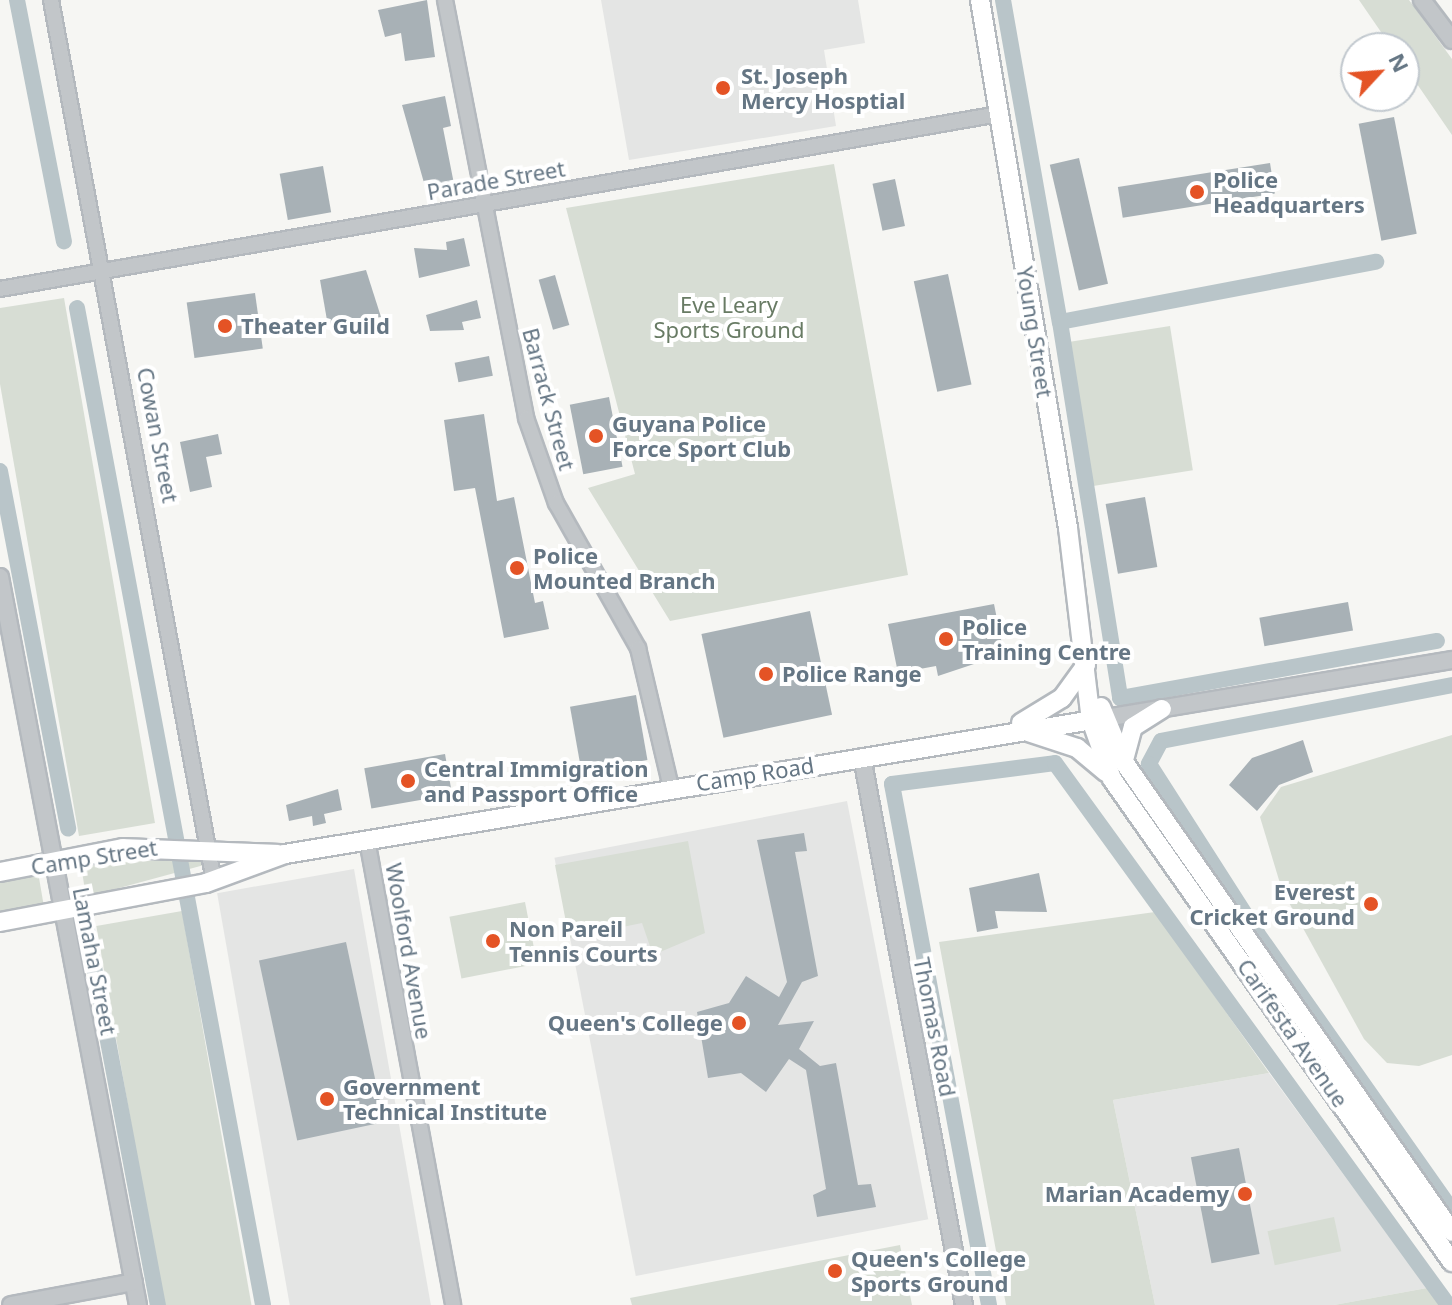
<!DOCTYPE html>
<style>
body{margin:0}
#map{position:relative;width:1452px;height:1305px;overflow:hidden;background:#f6f6f3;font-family:"Noto Sans",sans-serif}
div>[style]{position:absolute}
.built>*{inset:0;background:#e4e5e4;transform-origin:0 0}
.green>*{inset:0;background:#d7ddd4;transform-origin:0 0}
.canal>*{height:16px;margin:-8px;padding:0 8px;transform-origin:8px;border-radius:8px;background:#b9c5c9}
.building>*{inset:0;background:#a8b1b6;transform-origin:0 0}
.roads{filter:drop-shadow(2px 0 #b4b9be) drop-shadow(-2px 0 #b4b9be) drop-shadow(0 2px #b4b9be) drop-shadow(0 -2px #b4b9be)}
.minor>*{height:14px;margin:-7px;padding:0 7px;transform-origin:7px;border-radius:7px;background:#c2c6c9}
.tertiary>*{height:16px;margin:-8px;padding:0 8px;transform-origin:8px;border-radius:8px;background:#c2c6c9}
.secondary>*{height:18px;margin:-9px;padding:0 9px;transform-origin:9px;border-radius:9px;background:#fff}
.dots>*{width:22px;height:22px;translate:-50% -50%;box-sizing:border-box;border:4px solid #fff;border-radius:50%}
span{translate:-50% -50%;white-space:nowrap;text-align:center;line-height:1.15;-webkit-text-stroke:8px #fff;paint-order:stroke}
.poi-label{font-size:22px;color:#657684;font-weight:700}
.left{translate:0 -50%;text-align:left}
.right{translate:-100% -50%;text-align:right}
.street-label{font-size:22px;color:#657684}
.park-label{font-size:22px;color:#687b64}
.north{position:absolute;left:1340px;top:32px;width:80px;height:80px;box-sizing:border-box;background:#fff;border:2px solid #c1c8ce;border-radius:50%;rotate:64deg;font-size:22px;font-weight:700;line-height:32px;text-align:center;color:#657684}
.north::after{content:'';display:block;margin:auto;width:28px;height:36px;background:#e45325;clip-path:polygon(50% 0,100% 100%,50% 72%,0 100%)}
</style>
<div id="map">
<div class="built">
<div style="clip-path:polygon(601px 0,858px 0,865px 43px,824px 50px,836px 126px,629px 160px)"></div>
<div style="left:847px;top:801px;width:426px;height:298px;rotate:79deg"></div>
<div style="left:354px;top:869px;width:443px;height:139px;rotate:80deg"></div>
<div style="clip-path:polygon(1269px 1073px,1427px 1288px,1334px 1305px,1155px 1305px,1113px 1100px)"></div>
</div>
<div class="green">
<div style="clip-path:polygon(1359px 0,1409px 0,1452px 59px,1452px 135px,1404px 65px,1404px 48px,1392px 48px)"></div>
<div style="clip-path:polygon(834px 164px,908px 575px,670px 621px,588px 488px,635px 474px,566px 208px)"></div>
<div style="clip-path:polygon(64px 298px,155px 823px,79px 836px,0 384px,0 308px)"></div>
<div style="left:1170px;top:326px;width:146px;height:101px;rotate:81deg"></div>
<div style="clip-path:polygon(1452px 735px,1452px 1055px,1419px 1066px,1387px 1063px,1364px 1039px,1282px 890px,1260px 817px,1281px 787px)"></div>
<div style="clip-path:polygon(688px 841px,705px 933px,653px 955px,642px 923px,569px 938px,555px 865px)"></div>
<div style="clip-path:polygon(241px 855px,86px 897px,81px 865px)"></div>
<div style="clip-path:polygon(38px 872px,44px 907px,0 915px,0 879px)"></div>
<div style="left:525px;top:902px;width:63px;height:77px;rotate:79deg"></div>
<div style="left:182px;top:911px;width:401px;height:87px;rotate:80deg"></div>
<div style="clip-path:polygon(1155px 912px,1269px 1073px,1113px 1100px,1155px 1305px,1006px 1305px,939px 942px)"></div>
<div style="left:1334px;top:1217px;width:35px;height:68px;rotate:78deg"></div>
<div style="clip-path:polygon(900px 1245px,912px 1305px,632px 1305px,630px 1298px)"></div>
<div style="clip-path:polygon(1427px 1288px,1439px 1305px,1334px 1305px)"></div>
</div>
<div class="canal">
<div style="left:17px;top:0;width:246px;rotate:79deg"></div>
<div style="left:1003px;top:0;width:327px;rotate:80deg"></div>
<div style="left:1060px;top:322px;width:322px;rotate:-10.8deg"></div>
<div style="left:77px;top:308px;width:1014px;rotate:79.43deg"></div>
<div style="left:1060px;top:322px;width:381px;rotate:80.9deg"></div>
<div style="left:1120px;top:698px;width:322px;rotate:-10.2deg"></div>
<div style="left:0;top:471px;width:364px;rotate:79.2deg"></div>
<div style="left:1452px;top:685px;width:296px;rotate:169.1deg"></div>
<div style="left:1161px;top:741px;width:26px;rotate:118deg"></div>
<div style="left:1149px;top:764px;width:201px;rotate:57.4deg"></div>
<div style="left:1257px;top:933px;width:339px;rotate:54.9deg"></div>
<div style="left:87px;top:930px;width:382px;rotate:79.3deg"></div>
<div style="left:989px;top:1305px;width:530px;rotate:-100.55deg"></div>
<div style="left:892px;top:784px;width:164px;rotate:-7.3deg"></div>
<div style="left:1055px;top:763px;width:669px;rotate:54.05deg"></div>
</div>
<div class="building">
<div style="clip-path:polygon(427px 0,435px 57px,405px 61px,401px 33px,385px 37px,378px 10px)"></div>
<div style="clip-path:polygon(445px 96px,451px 126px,443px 128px,454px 184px,426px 190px,402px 105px)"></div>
<div style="left:1394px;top:117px;width:119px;height:36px;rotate:79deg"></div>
<div style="left:1079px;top:158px;width:129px;height:30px;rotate:77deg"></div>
<div style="left:1270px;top:163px;width:31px;height:154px;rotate:81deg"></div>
<div style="left:323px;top:166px;width:47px;height:44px;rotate:80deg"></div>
<div style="left:895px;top:179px;width:48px;height:23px;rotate:78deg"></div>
<div style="clip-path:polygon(464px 238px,470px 266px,419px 278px,414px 248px,447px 250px,446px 242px)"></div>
<div style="clip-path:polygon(366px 270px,381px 317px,328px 326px,320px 280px)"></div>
<div style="left:948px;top:274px;width:113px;height:35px;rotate:78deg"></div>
<div style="left:555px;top:275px;width:52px;height:17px;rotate:74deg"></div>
<div style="left:255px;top:293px;width:56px;height:69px;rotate:82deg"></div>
<div style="clip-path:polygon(477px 300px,481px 318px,462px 322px,464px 330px,430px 331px,426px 315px)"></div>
<div style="left:489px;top:356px;width:20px;height:35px;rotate:79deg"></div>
<div style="left:609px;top:397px;width:71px;height:40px;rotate:79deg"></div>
<div style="clip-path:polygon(484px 414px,497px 501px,514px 497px,535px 603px,543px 601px,549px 629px,504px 638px,475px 488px,454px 491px,444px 420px)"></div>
<div style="clip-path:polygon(218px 434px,222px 454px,206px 457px,212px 487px,190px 492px,180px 442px)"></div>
<div style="left:1145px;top:497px;width:71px;height:40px;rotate:80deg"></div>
<div style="left:1348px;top:602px;width:29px;height:90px;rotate:80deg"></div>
<div style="clip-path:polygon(994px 604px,1004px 654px,938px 676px,936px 666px,898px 673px,888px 624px)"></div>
<div style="left:810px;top:611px;width:106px;height:111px;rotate:78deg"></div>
<div style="left:636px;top:695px;width:66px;height:67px;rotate:80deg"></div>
<div style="clip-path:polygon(1303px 740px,1313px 772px,1279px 785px,1257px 811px,1229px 785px,1252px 758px)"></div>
<div style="left:445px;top:754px;width:41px;height:82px;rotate:80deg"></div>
<div style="clip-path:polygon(338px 789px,342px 810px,324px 814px,326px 823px,313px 826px,312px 816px,289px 821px,286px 805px)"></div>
<div style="clip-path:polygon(804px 833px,807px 851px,795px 852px,818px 976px,802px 982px,778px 1025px,814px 1021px,799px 1049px,820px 1066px,836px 1063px,858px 1185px,871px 1184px,876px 1207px,817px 1217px,813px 1195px,826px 1189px,806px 1070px,789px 1059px,766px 1092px,741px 1073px,708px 1078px,697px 1012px,729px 1003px,746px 976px,779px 997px,787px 982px,757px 840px)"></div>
<div style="clip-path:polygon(1039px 873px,1047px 912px,995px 911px,998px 928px,977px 932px,969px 888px)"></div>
<div style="left:346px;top:942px;width:184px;height:89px;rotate:78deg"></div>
<div style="left:1239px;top:1148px;width:108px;height:49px;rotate:79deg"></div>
</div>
<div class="roads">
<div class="minor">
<div style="left:51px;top:0;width:896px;rotate:79.52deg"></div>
<div style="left:445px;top:0;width:426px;rotate:79deg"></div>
<div style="left:526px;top:418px;width:90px;rotate:70.6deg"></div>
<div style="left:556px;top:503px;width:167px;rotate:60.5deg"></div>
<div style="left:638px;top:648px;width:144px;rotate:76.7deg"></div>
<div style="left:0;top:289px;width:1014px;rotate:-9.94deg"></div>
<div style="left:367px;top:840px;width:473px;rotate:79.5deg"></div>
</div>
<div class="tertiary">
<div style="left:1422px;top:0;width:50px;rotate:53.1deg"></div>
<div style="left:0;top:577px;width:741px;rotate:79.27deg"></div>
<div style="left:1105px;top:718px;width:352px;rotate:-9.5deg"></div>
<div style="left:862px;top:757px;width:557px;rotate:79.46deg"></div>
<div style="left:11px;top:1305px;width:125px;rotate:-10.6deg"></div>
</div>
<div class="secondary">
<div style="left:980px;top:0;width:535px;rotate:80.54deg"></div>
<div style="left:1068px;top:528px;width:193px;rotate:83.2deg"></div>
<div style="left:1091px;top:720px;width:63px;rotate:70.4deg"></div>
<div style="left:1112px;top:779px;width:591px;rotate:54.86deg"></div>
<div style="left:1101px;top:707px;width:60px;rotate:67.3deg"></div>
<div style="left:1124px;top:762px;width:573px;rotate:55.09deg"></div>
<div style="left:1021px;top:723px;width:48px;rotate:-31.4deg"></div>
<div style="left:1062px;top:698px;width:41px;rotate:-54deg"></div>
<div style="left:1028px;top:732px;width:52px;rotate:18.1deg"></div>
<div style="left:1077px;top:748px;width:38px;rotate:40deg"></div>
<div style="left:1124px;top:760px;width:34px;rotate:-75deg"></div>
<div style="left:1133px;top:727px;width:34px;rotate:-32deg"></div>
<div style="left:0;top:872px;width:125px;rotate:-11deg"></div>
<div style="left:123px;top:848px;width:155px;rotate:2.2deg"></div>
<div style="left:0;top:922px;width:210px;rotate:-10.7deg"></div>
<div style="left:206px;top:883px;width:84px;rotate:-20.2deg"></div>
<div style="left:285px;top:854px;width:831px;rotate:-9.42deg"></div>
</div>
</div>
<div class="dots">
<div style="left:723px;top:88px;background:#e45325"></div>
<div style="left:1197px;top:192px;background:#e45325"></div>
<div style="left:225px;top:326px;background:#e45325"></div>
<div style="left:596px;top:436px;background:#e45325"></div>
<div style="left:517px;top:568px;background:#e45325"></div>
<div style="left:946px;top:639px;background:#e45325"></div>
<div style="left:766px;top:674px;background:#e45325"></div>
<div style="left:408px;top:781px;background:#e45325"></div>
<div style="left:1371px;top:904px;background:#e45325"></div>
<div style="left:493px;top:941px;background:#e45325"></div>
<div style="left:739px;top:1023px;background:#e45325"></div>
<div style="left:327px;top:1099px;background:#e45325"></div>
<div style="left:1245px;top:1194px;background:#e45325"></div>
<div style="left:835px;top:1271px;background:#e45325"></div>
</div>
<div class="poi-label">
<span class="left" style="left:741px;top:88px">St. Joseph<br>Mercy Hosptial</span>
<span class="left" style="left:1213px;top:192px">Police<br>Headquarters</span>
<span class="left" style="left:241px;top:326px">Theater Guild</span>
<span class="left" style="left:612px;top:436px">Guyana Police<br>Force Sport Club</span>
<span class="left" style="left:533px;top:568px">Police<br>Mounted Branch</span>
<span class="left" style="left:962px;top:639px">Police<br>Training Centre</span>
<span class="left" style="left:782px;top:674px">Police Range</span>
<span class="left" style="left:424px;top:781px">Central Immigration<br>and Passport Office</span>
<span class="right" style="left:1355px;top:904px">Everest<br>Cricket Ground</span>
<span class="left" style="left:509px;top:941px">Non Pareil<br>Tennis Courts</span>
<span class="right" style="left:723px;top:1023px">Queen's College</span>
<span class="left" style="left:343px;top:1099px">Government<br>Technical Institute</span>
<span class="right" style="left:1229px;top:1194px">Marian Academy</span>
<span class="left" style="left:851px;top:1271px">Queen's College<br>Sports Ground</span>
</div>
<div class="street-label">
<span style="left:496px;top:180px;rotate:-10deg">Parade Street</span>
<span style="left:1035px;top:332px;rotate:81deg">Young Street</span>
<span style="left:549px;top:399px;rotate:75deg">Barrack Street</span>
<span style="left:158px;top:435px;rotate:79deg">Cowan Street</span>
<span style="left:755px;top:774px;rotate:-9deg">Camp Road</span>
<span style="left:94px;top:857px;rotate:-9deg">Camp Street</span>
<span style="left:409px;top:951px;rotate:80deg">Woolford Avenue</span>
<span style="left:95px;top:961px;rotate:79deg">Lamaha Street</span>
<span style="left:935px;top:1027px;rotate:79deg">Thomas Road</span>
<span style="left:1293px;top:1033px;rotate:55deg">Carifesta Avenue</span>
</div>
<div class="park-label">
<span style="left:729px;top:317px">Eve Leary<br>Sports Ground</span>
</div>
<div class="north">N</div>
</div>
